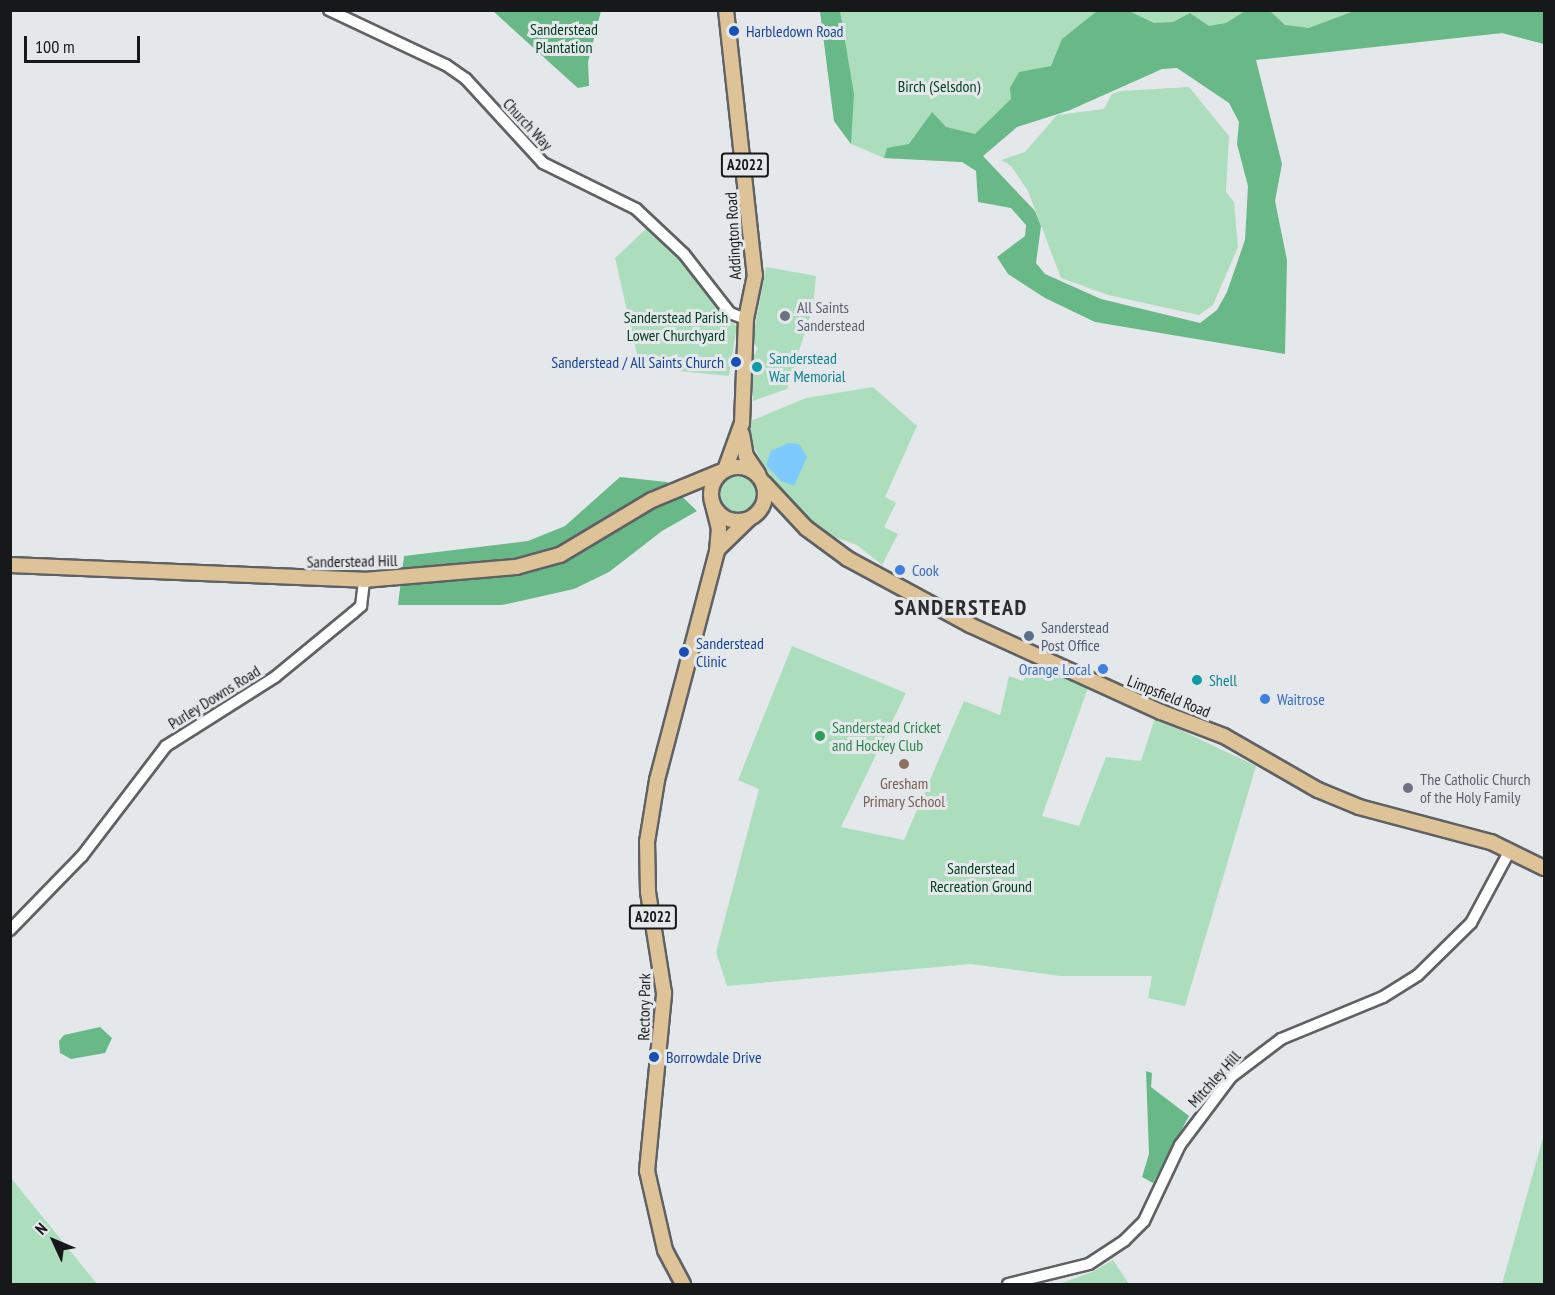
<!DOCTYPE html>
<style>
body{margin:0}
#map{position:relative;width:1555px;height:1295px;overflow:hidden;background:#e5e8ea;font-family:"PT Sans Narrow",sans-serif}
div>[style]{position:absolute}
.green>*{inset:0;background:#acdebd}
.round{border-radius:50%}
.forest>*{inset:0;background:#69b888}
.water>*{inset:0;background:#7dcbfe}
.roads{filter:drop-shadow(2px 0 #5f6163) drop-shadow(-2px 0 #5f6163) drop-shadow(0 2px #5f6163) drop-shadow(0 -2px #5f6163)}
.minor>*{height:10px;margin:-5px;padding:0 5px;transform-origin:5px;border-radius:5px;background:#fff}
.major>*{height:14px;margin:-7px;padding:0 7px;transform-origin:7px;border-radius:7px;background:#dfc398}
.major>.ring{margin:-7px;padding:0;box-sizing:content-box;background:none;border:14px solid #dfc398;border-radius:50%}
.dots>*{width:16px;height:16px;translate:-50% -50%;box-sizing:border-box;border:3px solid #e5e8ea;border-radius:50%}
span{translate:-50% -50%;white-space:nowrap;text-align:center;line-height:1.15;-webkit-text-stroke:6px #e5e8ea;paint-order:stroke}
.shield-label span{padding:2px 4px;background:#e5e8ea;border:2px solid;border-radius:4px;-webkit-text-stroke-width:0}
.shield-label{font-size:15px;color:#171819;font-weight:700}
.park-label{font-size:16px;color:#004021}
.transit-label{font-size:16px;color:#164399}
.left{translate:0 -50%;text-align:left}
.right{translate:-100% -50%;text-align:right}
.street-label{font-size:16px;color:#171819}
.worship-label{font-size:16px;color:#5b616d}
.culture-label{font-size:16px;color:#0d838f}
.shop-label{font-size:16px;color:#366cbe}
.service-label{font-size:16px;color:#4e5e75}
.leisure-label{font-size:16px;color:#27864d}
.education-label{font-size:16px;color:#785e54}
.district-label{font-size:22px;color:#2a2b2d;font-weight:700;letter-spacing:1.5px}
.frame{position:absolute;inset:0;border:12px solid #171819;pointer-events:none}
.north{position:absolute;left:24px;top:1211px;width:60px;height:60px;-webkit-text-stroke:4px #e5e8ea;paint-order:stroke;rotate:314deg;font-size:16px;font-weight:700;line-height:24px;text-align:center;color:#171819}
.north::after{content:'';display:block;margin:auto;width:21px;height:27px;background:#171819;clip-path:polygon(50% 0,100% 100%,50% 72%,0 100%)}
.scale{position:absolute;left:24px;top:36px;width:116px;height:27px;box-sizing:border-box;border:3px solid #171819;border-top:0;padding-left:8px;font-size:18px;line-height:21px;white-space:nowrap;color:#171819;-webkit-text-stroke:4px #e5e8ea;paint-order:stroke}
</style>
<div id="map">
<div class="green">
<div style="clip-path:polygon(1544px 10px,1544px 44px,1502px 33px,1162px 69px,1070px 110px,1017px 127px,983px 156px,962px 162px,884px 158px,851px 144px,834px 121px,820px 11px)"></div>
<div style="clip-path:polygon(1189px 87px,1229px 136px,1226px 192px,1234px 202px,1238px 247px,1213px 305px,1199px 315px,1108px 295px,1061px 278px,1028px 191px,1011px 166px,1001px 160px,1025px 152px,1057px 115px,1104px 109px,1112px 94px,1120px 91px)"></div>
<div style="clip-path:polygon(648px 227px,679px 258px,724px 318px,737px 326px,729px 376px,640px 367px,615px 258px)"></div>
<div style="clip-path:polygon(766px 267px,816px 276px,813px 307px,787px 389px,753px 401px,753px 357px,758px 348px,753px 343px,755px 326px)"></div>
<div style="clip-path:polygon(873px 387px,917px 426px,885px 497px,896px 503px,884px 527px,898px 534px,882px 565px,857px 545px,823px 533px,773px 481px,748px 437px,748px 422px,806px 398px)"></div>
<div class="round" style="left:717px;top:472px;width:42px;height:42px"></div>
<div style="clip-path:polygon(792px 646px,906px 693px,841px 827px,904px 840px,964px 701px,1000px 715px,1009px 676px,1023px 681px,1031px 662px,1088px 688px,1042px 816px,1079px 826px,1106px 757px,1141px 761px,1155px 718px,1256px 766px,1185px 1006px,1148px 998px,1152px 976px,1060px 976px,971px 964px,727px 986px,716px 952px,759px 789px,738px 780px)"></div>
<div style="clip-path:polygon(1544px 1134px,1544px 1284px,1502px 1284px)"></div>
<div style="clip-path:polygon(11px 1178px,97px 1284px,11px 1284px)"></div>
<div style="clip-path:polygon(1113px 1260px,1129px 1284px,1059px 1284px,1092px 1272px)"></div>
</div>
<div class="forest">
<div style="clip-path:polygon(493px 11px,601px 11px,588px 62px,589px 86px,578px 88px,570px 81px)"></div>
<div style="clip-path:polygon(820px 11px,840px 11px,854px 94px,851px 144px,834px 121px)"></div>
<div style="clip-path:polygon(evenodd,1097px 11px,1129px 11px,1154px 23px,1173px 22px,1190px 13px,1209px 26px,1226px 23px,1245px 11px,1270px 11px,1285px 25px,1309px 28px,1354px 11px,1544px 11px,1544px 44px,1502px 33px,1256px 60px,1282px 164px,1275px 201px,1287px 260px,1285px 354px,1095px 322px,1045px 298px,1008px 274px,997px 257px,1025px 236px,1026px 225px,1011px 208px,978px 202px,976px 171px,962px 162px,884px 158px,887px 148px,909px 144px,932px 112px,946px 127px,975px 134px,1011px 99px,1010px 88px,1019px 72px,1051px 66px,1062px 39px,1097px 11px,1177px 68px,1229px 103px,1239px 122px,1237px 144px,1248px 186px,1245px 240px,1227px 292px,1217px 310px,1200px 323px,1101px 299px,1045px 274px,1036px 263px,1041px 226px,1035px 211px,983px 156px,1017px 127px,1070px 110px,1162px 69px,1177px 68px)"></div>
<div style="clip-path:polygon(620px 477px,667px 482px,697px 511px,662px 531px,609px 572px,574px 589px,502px 605px,398px 605px,404px 556px,528px 541px,565px 526px)"></div>
<div style="clip-path:polygon(100px 1027px,112px 1038px,105px 1053px,71px 1059px,60px 1053px,59px 1041px,64px 1035px)"></div>
<div style="clip-path:polygon(1146px 1071px,1152px 1073px,1151px 1087px,1189px 1116px,1153px 1183px,1142px 1177px,1149px 1154px)"></div>
</div>
<div class="water">
<div style="clip-path:polygon(789px 443px,799px 444px,807px 457px,794px 486px,781px 481px,766px 465px,771px 451px)"></div>
</div>
<div class="roads">
<div class="minor">
<div style="left:329px;top:10px;width:129px;rotate:25.2deg"></div>
<div style="left:446px;top:65px;width:24px;rotate:35deg"></div>
<div style="left:466px;top:79px;width:114px;rotate:47.5deg"></div>
<div style="left:543px;top:163px;width:104px;rotate:26.3deg"></div>
<div style="left:636px;top:209px;width:66px;rotate:43.2deg"></div>
<div style="left:684px;top:254px;width:75px;rotate:52.1deg"></div>
<div style="left:730px;top:313px;width:17px;rotate:21deg"></div>
<div style="left:10px;top:930px;width:103px;rotate:-45.8deg"></div>
<div style="left:82px;top:856px;width:138px;rotate:-52.6deg"></div>
<div style="left:166px;top:746px;width:129px;rotate:-32.3deg"></div>
<div style="left:275px;top:677px;width:101px;rotate:-39.4deg"></div>
<div style="left:353px;top:613px;width:11px;rotate:-41deg"></div>
<div style="left:361px;top:606px;width:26px;rotate:-83deg"></div>
<div style="left:1008px;top:1284px;width:83px;rotate:-13.9deg"></div>
<div style="left:1089px;top:1264px;width:42px;rotate:-33.3deg"></div>
<div style="left:1124px;top:1241px;width:28px;rotate:-45deg"></div>
<div style="left:1144px;top:1221px;width:84px;rotate:-64.7deg"></div>
<div style="left:1180px;top:1145px;width:85px;rotate:-53.1deg"></div>
<div style="left:1231px;top:1077px;width:63px;rotate:-37.2deg"></div>
<div style="left:1281px;top:1039px;width:110px;rotate:-22.4deg"></div>
<div style="left:1383px;top:997px;width:41px;rotate:-32.2deg"></div>
<div style="left:1418px;top:975px;width:74px;rotate:-44.5deg"></div>
<div style="left:1471px;top:923px;width:81px;rotate:-61.8deg"></div>
</div>
<div class="major">
<div style="left:726px;top:10px;width:267px;rotate:83.8deg"></div>
<div style="left:755px;top:275px;width:45px;rotate:101.6deg"></div>
<div style="left:746px;top:319px;width:104px;rotate:92.2deg"></div>
<div style="left:742px;top:423px;width:47px;rotate:110deg"></div>
<div style="left:742px;top:434px;width:22px;rotate:80deg"></div>
<div style="left:746px;top:456px;width:22px;rotate:56deg"></div>
<div class="ring" style="left:711px;top:467px;width:40px;height:40px"></div>
<div style="left:764px;top:483px;width:62px;rotate:47deg"></div>
<div style="left:806px;top:528px;width:52px;rotate:36.4deg"></div>
<div style="left:848px;top:559px;width:139px;rotate:28.4deg"></div>
<div style="left:970px;top:625px;width:210px;rotate:24.5deg"></div>
<div style="left:1161px;top:712px;width:67px;rotate:20.9deg"></div>
<div style="left:1224px;top:736px;width:108px;rotate:29.9deg"></div>
<div style="left:1318px;top:790px;width:44px;rotate:22.5deg"></div>
<div style="left:1359px;top:807px;width:137px;rotate:14.9deg"></div>
<div style="left:1491px;top:842px;width:59px;rotate:26.1deg"></div>
<div style="left:718px;top:549px;width:43px;rotate:-44.1deg"></div>
<div style="left:10px;top:565px;width:354px;rotate:2.4deg"></div>
<div style="left:364px;top:580px;width:153px;rotate:-4.9deg"></div>
<div style="left:516px;top:567px;width:46px;rotate:-15.3deg"></div>
<div style="left:560px;top:555px;width:107px;rotate:-30.9deg"></div>
<div style="left:652px;top:500px;width:74px;rotate:-22.4deg"></div>
<div style="left:683px;top:1284px;width:38px;rotate:-118deg"></div>
<div style="left:665px;top:1250px;width:81px;rotate:-102.8deg"></div>
<div style="left:647px;top:1171px;width:179px;rotate:-84.5deg"></div>
<div style="left:664px;top:993px;width:102px;rotate:-99deg"></div>
<div style="left:648px;top:892px;width:50px;rotate:-91.1deg"></div>
<div style="left:647px;top:842px;width:63px;rotate:-80.8deg"></div>
<div style="left:657px;top:780px;width:237px;rotate:-75.3deg"></div>
<div style="left:717px;top:551px;width:22px;rotate:-85deg"></div>
<div style="left:719px;top:529px;width:25px;rotate:-104deg"></div>
</div>
</div>
<div class="dots">
<div style="left:734px;top:31px;background:#1a4fb4"></div>
<div style="left:785px;top:316px;background:#6b7280"></div>
<div style="left:736px;top:362px;background:#1a4fb4"></div>
<div style="left:757px;top:367px;background:#0f9aa8"></div>
<div style="left:900px;top:570px;background:#3f7fe0"></div>
<div style="left:1029px;top:636px;background:#5c6f8a"></div>
<div style="left:684px;top:652px;background:#1a4fb4"></div>
<div style="left:1103px;top:669px;background:#3f7fe0"></div>
<div style="left:1197px;top:680px;background:#0f9aa8"></div>
<div style="left:1265px;top:699px;background:#3f7fe0"></div>
<div style="left:820px;top:736px;background:#2e9e5b"></div>
<div style="left:904px;top:764px;background:#8d6e63"></div>
<div style="left:1408px;top:788px;background:#6b7280"></div>
<div style="left:654px;top:1057px;background:#1a4fb4"></div>
</div>
<div class="shield-label">
<span style="left:745px;top:165px">A2022</span>
<span style="left:653px;top:917px">A2022</span>
</div>
<div class="park-label">
<span style="left:564px;top:38px">Sanderstead<br>Plantation</span>
<span style="left:939px;top:86px">Birch (Selsdon)</span>
<span style="left:676px;top:326px">Sanderstead Parish<br>Lower Churchyard</span>
<span style="left:981px;top:877px">Sanderstead<br>Recreation Ground</span>
</div>
<div class="transit-label">
<span class="left" style="left:746px;top:31px">Harbledown Road</span>
<span class="right" style="left:724px;top:362px">Sanderstead / All Saints Church</span>
<span class="left" style="left:696px;top:652px">Sanderstead<br>Clinic</span>
<span class="left" style="left:666px;top:1057px">Borrowdale Drive</span>
</div>
<div class="street-label">
<span style="left:528px;top:124px;rotate:47deg">Church Way</span>
<span style="left:733px;top:236px;rotate:-93deg">Addington Road</span>
<span style="left:352px;top:561px;rotate:-1deg">Sanderstead Hill</span>
<span style="left:1169px;top:696px;rotate:22deg">Limpsfield Road</span>
<span style="left:214px;top:697px;rotate:-32deg">Purley Downs Road</span>
<span style="left:644px;top:1007px;rotate:-89deg">Rectory Park</span>
<span style="left:1214px;top:1079px;rotate:-48deg">Mitchley Hill</span>
</div>
<div class="worship-label">
<span class="left" style="left:797px;top:316px">All Saints<br>Sanderstead</span>
<span class="left" style="left:1420px;top:788px">The Catholic Church<br>of the Holy Family</span>
</div>
<div class="culture-label">
<span class="left" style="left:769px;top:367px">Sanderstead<br>War Memorial</span>
<span class="left" style="left:1209px;top:680px">Shell</span>
</div>
<div class="shop-label">
<span class="left" style="left:912px;top:570px">Cook</span>
<span class="right" style="left:1091px;top:669px">Orange Local</span>
<span class="left" style="left:1277px;top:699px">Waitrose</span>
</div>
<div class="service-label">
<span class="left" style="left:1041px;top:636px">Sanderstead<br>Post Office</span>
</div>
<div class="leisure-label">
<span class="left" style="left:832px;top:736px">Sanderstead Cricket<br>and Hockey Club</span>
</div>
<div class="education-label">
<span style="left:904px;top:792px">Gresham<br>Primary School</span>
</div>
<div class="district-label">
<span style="left:961px;top:608px">SANDERSTEAD</span>
</div>
<div class="frame"></div>
<div class="north">N</div>
<div class="scale">100 m</div>
</div>
